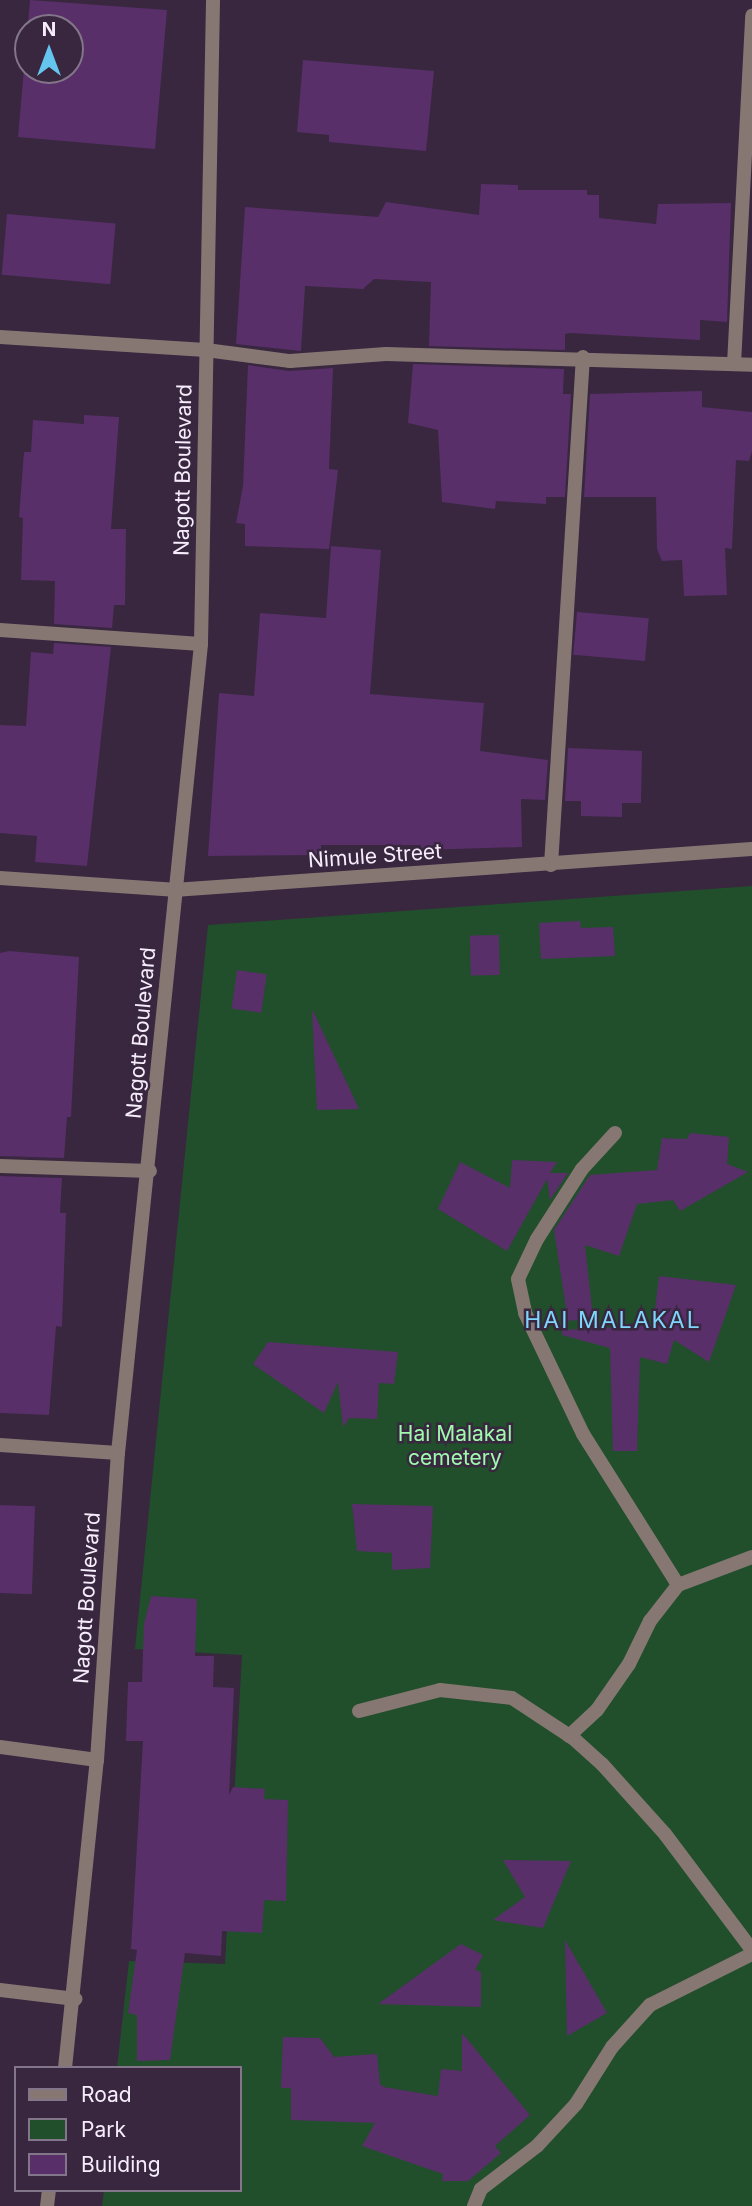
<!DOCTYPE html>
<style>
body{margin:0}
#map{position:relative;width:752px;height:2206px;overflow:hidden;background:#38273f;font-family:Inter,sans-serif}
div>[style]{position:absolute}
.green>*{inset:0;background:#214f2b}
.building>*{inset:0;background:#582f69;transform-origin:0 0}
.minor>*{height:14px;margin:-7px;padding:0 7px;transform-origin:7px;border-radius:7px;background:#877773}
.tertiary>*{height:14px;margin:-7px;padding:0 7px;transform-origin:7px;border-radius:7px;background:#877773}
span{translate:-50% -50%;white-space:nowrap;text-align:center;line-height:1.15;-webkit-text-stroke:5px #38273f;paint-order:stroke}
.street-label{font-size:21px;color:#f6ecfb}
.park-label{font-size:21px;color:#9ffaae}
.neighbourhood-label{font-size:23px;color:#7ed6fc;letter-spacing:2px}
.legend{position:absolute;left:14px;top:2066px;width:228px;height:126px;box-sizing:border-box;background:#38273f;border:2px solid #84768a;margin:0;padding:9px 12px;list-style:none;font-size:21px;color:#f6ecfb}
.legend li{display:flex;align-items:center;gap:14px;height:35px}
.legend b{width:35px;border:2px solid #84768a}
.north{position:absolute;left:14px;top:14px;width:70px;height:70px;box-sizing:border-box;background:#38273f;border:2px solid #84768a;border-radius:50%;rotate:0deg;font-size:19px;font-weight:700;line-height:28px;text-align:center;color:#f6ecfb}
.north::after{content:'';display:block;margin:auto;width:24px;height:32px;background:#64c5ee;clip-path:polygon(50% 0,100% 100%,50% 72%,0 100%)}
</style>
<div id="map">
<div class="green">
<div style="clip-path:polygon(752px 886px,752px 2206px,102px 2206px,104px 2190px,240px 2190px,240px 2068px,117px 2068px,129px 1961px,225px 1964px,242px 1655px,135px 1649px,208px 925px)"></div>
</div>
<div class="building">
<div style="clip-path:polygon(evenodd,30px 0,167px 10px,155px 149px,18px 137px,30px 0,28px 28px,70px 28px,70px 70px,28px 70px,28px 28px)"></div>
<div style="clip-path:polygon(303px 60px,434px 71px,426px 151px,329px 142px,329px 135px,297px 132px)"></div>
<div style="clip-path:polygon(481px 184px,518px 185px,518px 190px,587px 190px,587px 195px,599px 195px,599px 218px,656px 224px,658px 204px,731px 203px,727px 322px,700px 320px,700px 340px,570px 333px,565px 334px,565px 350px,429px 346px,431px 282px,374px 279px,363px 289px,305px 286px,301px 351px,236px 344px,245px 207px,378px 217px,386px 202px,479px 215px)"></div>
<div style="left:7px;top:214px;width:109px;height:61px;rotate:5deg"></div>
<div style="clip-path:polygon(413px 364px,564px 369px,563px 394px,571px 394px,565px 497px,546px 497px,546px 504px,496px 501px,495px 509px,442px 502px,438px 430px,408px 423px)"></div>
<div style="clip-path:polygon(248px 365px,289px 371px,333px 368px,329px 469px,338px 470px,329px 549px,245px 546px,245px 524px,236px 523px,243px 486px)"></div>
<div style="clip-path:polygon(702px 391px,702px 407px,752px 412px,752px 451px,749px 461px,736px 460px,732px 549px,725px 548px,727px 595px,684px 596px,682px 560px,662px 561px,657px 549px,656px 497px,584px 497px,590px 394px)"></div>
<div style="clip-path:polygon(84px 415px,119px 417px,111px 529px,126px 529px,125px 605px,114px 605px,112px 628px,54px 624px,55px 581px,21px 580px,23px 518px,19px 517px,24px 452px,31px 452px,33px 420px,84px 424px)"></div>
<div style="clip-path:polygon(331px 546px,381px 550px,370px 694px,484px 703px,480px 751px,548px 760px,545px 800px,521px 799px,522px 847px,421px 850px,421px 845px,321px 845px,321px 855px,208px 856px,219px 693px,254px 696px,260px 613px,326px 618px)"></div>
<div style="left:577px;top:612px;width:72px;height:43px;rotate:5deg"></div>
<div style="clip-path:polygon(54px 643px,111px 647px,87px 866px,35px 862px,37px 836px,0 833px,0 725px,26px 726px,31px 652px,53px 654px)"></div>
<div style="clip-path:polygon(568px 748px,642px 751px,641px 803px,622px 803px,622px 817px,581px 816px,581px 801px,565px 801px)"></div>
<div style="clip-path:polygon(580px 921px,581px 928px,613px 927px,615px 956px,541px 959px,539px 923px)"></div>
<div style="left:499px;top:935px;width:40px;height:29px;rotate:89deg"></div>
<div style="clip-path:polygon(9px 951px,79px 957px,71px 1117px,67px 1117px,64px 1158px,0 1156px,0 953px)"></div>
<div style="left:237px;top:970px;width:30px;height:39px;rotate:8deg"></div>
<div style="clip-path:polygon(312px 1011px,313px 1011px,359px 1109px,317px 1110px)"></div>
<div style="clip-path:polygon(690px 1133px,729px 1137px,727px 1164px,748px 1172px,680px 1211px,673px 1200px,637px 1204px,619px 1256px,585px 1245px,593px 1318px,568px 1321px,554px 1230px,590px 1175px,657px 1170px,662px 1138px,687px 1139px)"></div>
<div style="clip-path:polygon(512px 1160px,557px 1162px,550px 1173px,568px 1173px,550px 1200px,547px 1179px,507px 1251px,438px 1209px,460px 1162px,510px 1188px)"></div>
<div style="clip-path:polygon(0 1176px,62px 1178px,60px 1213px,66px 1213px,62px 1327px,56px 1326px,49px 1415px,0 1413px)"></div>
<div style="clip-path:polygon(659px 1276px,736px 1285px,709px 1362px,674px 1340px,667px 1364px,640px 1357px,637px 1451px,613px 1451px,610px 1348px,562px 1335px,562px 1330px,653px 1325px)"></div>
<div style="clip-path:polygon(268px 1342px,398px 1352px,394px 1384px,379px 1383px,377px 1419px,349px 1418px,343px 1427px,338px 1382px,324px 1413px,253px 1364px)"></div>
<div style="clip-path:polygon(352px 1504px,433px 1506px,430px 1568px,392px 1570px,392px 1553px,357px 1551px)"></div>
<div style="left:0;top:1505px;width:35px;height:88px;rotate:2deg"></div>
<div style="clip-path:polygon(151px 1596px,197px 1599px,195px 1656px,214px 1656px,213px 1687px,234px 1688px,229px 1795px,233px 1787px,265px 1789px,264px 1799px,288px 1800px,286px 1901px,264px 1900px,262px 1933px,222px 1931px,221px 1956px,185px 1953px,170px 2060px,137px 2061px,137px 2015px,128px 2013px,137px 1950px,131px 1949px,143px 1741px,126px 1741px,128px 1682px,142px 1682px,144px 1624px)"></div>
<div style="clip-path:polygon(503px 1860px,571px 1861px,543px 1928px,493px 1920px,525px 1897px)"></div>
<div style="clip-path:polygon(565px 1940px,607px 2013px,567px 2036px)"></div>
<div style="clip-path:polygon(461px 1944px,483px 1955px,475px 1970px,481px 1972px,481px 2007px,378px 2004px)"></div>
<div style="clip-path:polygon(462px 2033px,530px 2115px,495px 2146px,501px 2153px,468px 2181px,442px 2181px,443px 2174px,362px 2146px,375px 2123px,291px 2120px,291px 2088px,281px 2088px,283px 2037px,320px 2038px,334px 2057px,377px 2054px,380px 2084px,384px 2087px,438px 2096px,441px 2069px,462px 2071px)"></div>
</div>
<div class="minor">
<div style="left:0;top:337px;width:206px;rotate:3.6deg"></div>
<div style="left:206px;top:350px;width:85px;rotate:7.5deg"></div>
<div style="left:290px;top:361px;width:96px;rotate:-4.2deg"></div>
<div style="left:386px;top:354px;width:366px;rotate:1.7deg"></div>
<div style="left:734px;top:364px;width:349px;rotate:-87deg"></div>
<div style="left:0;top:630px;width:201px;rotate:4deg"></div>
<div style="left:551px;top:865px;width:509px;rotate:-86.4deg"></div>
<div style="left:0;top:878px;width:174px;rotate:3.9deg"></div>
<div style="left:174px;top:890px;width:579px;rotate:-4.06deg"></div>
<div style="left:615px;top:1133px;width:49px;rotate:132.5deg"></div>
<div style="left:582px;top:1169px;width:83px;rotate:122.7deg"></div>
<div style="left:537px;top:1239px;width:44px;rotate:115.4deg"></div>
<div style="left:518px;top:1279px;width:35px;rotate:78deg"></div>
<div style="left:525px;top:1313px;width:134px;rotate:64.4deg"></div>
<div style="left:583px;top:1434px;width:178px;rotate:57.8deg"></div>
<div style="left:0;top:1166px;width:150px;rotate:1.9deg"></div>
<div style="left:0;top:1445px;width:118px;rotate:3.9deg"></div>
<div style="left:359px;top:1711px;width:84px;rotate:-14.5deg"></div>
<div style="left:440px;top:1690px;width:72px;rotate:6.3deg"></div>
<div style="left:512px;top:1698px;width:73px;rotate:33.3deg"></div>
<div style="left:573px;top:1738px;width:39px;rotate:42deg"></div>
<div style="left:602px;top:1764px;width:94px;rotate:48deg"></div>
<div style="left:665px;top:1834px;width:145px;rotate:53.1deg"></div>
<div style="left:569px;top:1736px;width:38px;rotate:-43deg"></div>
<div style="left:597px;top:1710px;width:56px;rotate:-55.2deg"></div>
<div style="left:629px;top:1664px;width:48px;rotate:-64deg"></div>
<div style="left:650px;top:1621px;width:46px;rotate:-52.1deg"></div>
<div style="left:678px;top:1585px;width:79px;rotate:-20.7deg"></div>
<div style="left:0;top:1747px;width:98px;rotate:7.6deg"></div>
<div style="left:0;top:1990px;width:76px;rotate:6.8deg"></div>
<div style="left:474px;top:2206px;width:18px;rotate:-68deg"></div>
<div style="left:481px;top:2189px;width:71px;rotate:-37.5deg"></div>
<div style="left:537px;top:2146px;width:57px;rotate:-47.1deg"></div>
<div style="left:576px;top:2104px;width:67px;rotate:-57.7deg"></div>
<div style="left:612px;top:2047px;width:57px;rotate:-47.9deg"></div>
<div style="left:650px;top:2005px;width:114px;rotate:-26.6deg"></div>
</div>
<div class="tertiary">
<div style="left:65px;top:2068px;width:310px;rotate:-84.1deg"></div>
<div style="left:97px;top:1760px;width:308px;rotate:-86.1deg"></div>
<div style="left:118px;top:1453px;width:813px;rotate:-84.14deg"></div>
<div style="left:201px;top:644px;width:644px;rotate:-88.93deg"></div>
<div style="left:47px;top:2206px;width:16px;rotate:-83deg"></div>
</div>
<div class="street-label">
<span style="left:183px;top:470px;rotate:-89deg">Nagott Boulevard</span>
<span style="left:375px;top:856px;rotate:-4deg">Nimule Street</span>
<span style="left:141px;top:1033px;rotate:-85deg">Nagott Boulevard</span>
<span style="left:87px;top:1598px;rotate:-86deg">Nagott Boulevard</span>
</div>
<div class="park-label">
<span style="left:455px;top:1446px">Hai Malakal<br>cemetery</span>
</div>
<div class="neighbourhood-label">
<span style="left:613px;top:1320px">HAI MALAKAL</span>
</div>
<ul class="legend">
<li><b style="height:9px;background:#877773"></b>Road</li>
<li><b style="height:19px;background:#214f2b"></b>Park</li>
<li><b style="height:19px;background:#582f69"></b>Building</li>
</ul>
<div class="north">N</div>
</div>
